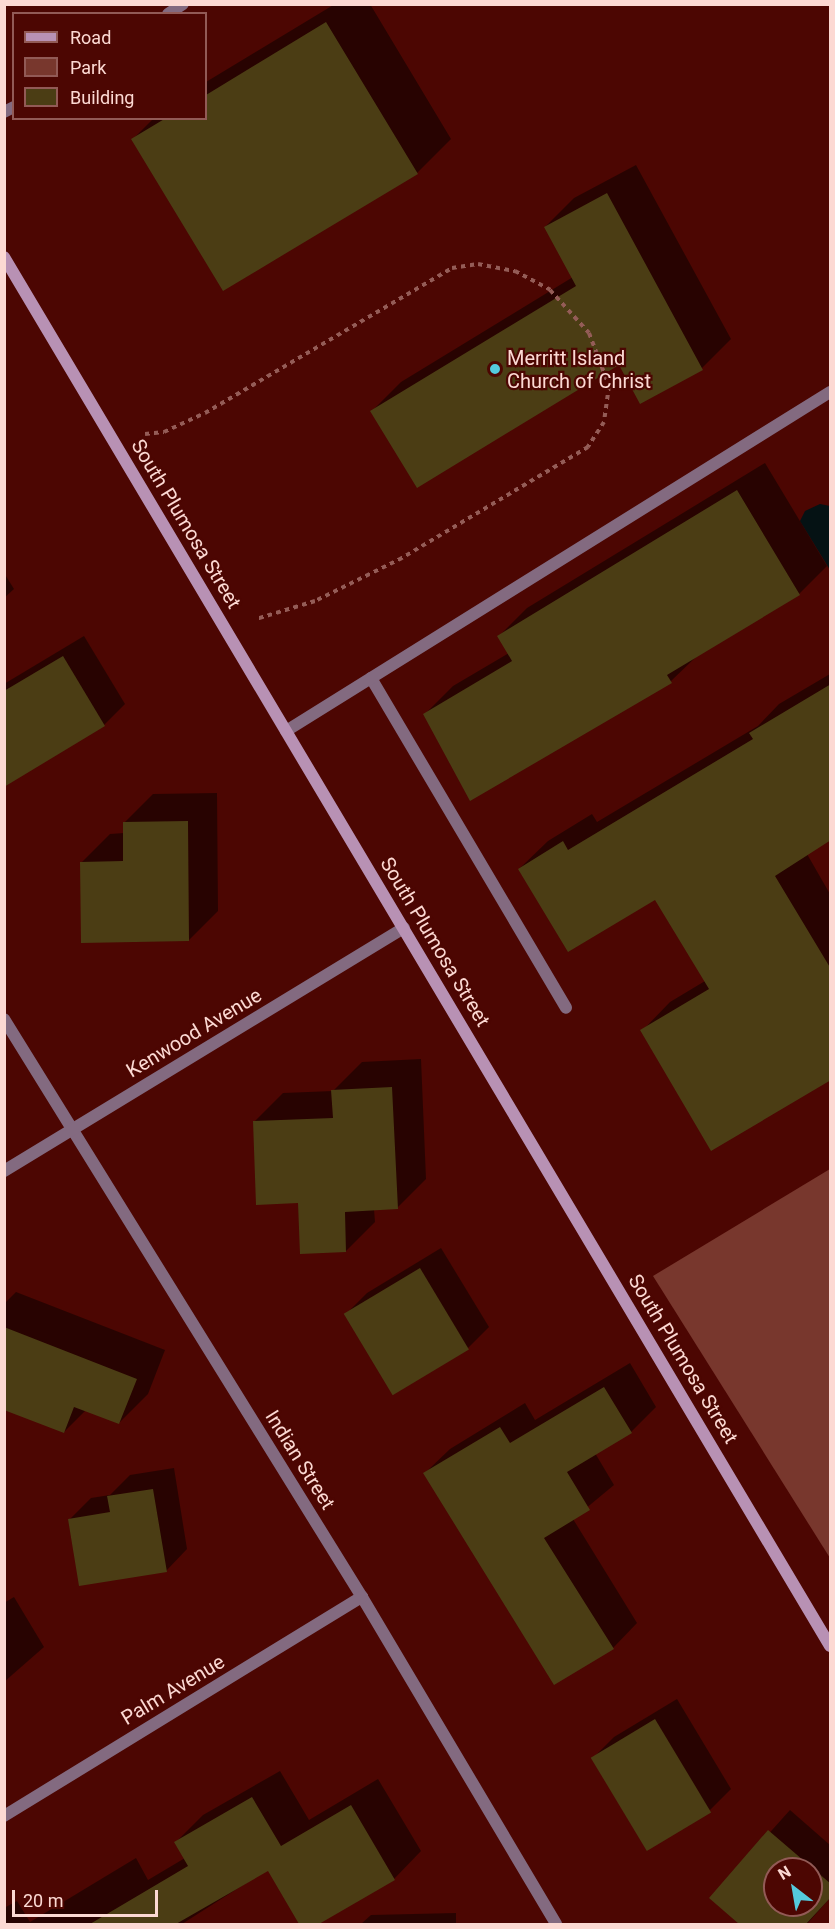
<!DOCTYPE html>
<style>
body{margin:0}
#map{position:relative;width:835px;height:1929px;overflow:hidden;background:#4c0602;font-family:Roboto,sans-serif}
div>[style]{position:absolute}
.green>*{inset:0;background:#78372d}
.water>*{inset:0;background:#051214}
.shadow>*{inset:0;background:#0007}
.building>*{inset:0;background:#4b3d14;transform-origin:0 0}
.path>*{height:4px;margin-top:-2px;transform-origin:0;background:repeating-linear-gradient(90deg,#945c57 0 4.5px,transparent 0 9px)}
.lane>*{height:12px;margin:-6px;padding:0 6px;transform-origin:6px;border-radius:6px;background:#836a80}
.street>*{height:12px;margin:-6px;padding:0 6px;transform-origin:6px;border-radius:6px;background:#836a80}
.secondary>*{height:12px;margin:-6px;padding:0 6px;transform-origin:6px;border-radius:6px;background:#b891b4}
.dots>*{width:16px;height:16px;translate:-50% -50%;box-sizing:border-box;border:3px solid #4c0602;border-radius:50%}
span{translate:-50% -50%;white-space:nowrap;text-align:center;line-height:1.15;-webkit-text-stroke:4.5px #4c0602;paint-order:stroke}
.poi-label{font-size:20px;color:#fcd9d3}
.left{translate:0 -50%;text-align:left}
.street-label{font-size:20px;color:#fcd9d3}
.frame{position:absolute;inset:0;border:6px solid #fcd9d3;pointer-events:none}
.legend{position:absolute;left:12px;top:12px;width:195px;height:108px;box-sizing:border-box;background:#4c0602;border:2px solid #925a56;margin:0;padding:8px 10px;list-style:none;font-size:18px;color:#fcd9d3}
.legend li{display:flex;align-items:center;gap:12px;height:30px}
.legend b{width:30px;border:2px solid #925a56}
.north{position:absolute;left:763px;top:1857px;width:60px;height:60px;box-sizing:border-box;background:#4c0602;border:2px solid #925a56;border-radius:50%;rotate:329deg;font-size:16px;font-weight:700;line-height:24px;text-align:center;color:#fcd9d3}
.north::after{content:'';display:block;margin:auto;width:21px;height:27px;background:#54cadd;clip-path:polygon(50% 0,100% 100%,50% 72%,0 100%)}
.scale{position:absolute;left:12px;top:1890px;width:146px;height:27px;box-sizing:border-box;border:3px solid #fcd9d3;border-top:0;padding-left:8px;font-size:18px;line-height:21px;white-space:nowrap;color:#fcd9d3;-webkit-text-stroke:4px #4c0602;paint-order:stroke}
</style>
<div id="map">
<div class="green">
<div style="clip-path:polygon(830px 1169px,830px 1558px,653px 1276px)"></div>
</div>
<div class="water">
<div style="clip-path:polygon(820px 504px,830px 506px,830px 570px,800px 521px,805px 511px)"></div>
</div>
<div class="shadow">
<div style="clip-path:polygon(335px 4px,370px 4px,451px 139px,417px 173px,133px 139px,154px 118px,206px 118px,206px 82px)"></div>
<div style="clip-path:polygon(636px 165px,731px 339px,702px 368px,641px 402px,620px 363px,372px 411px,401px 382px,573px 277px,545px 227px,574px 198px)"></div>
<div style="clip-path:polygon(765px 463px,827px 566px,799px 594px,697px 656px,671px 681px,425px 714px,453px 686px,509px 653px,499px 636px,527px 608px)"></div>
<div style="clip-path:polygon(4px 573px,14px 589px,4px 598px)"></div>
<div style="clip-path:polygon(84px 636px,125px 704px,104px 725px,4px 763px,4px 684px)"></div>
<div style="clip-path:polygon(830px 674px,830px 840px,807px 854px,830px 894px,830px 1078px,642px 1031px,670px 1002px,705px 981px,655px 898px,519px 869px,548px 841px,592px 814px,597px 822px,758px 726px,779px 704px)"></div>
<div style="clip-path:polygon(217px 793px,218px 911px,189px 940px,81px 863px,110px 834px,124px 833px,124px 823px,153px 794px)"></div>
<div style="clip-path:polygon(421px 1059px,426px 1179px,397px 1208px,374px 1209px,375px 1222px,346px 1251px,300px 1201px,254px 1122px,283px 1093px,333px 1091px,362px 1062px)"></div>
<div style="clip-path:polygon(441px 1248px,489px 1327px,468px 1348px,346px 1314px,367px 1293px)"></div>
<div style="clip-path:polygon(16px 1292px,165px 1350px,148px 1394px,119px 1423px,86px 1410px,64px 1432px,4px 1408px,4px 1304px)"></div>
<div style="clip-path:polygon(630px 1363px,656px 1407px,631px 1432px,595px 1453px,614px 1485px,573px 1519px,637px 1623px,613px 1648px,425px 1473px,450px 1449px,525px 1403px,535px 1420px)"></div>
<div style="clip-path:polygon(174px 1468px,187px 1549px,166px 1571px,70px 1519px,91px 1498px,110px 1495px,130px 1475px)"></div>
<div style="clip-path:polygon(14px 1597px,44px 1647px,4px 1682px,4px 1603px)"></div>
<div style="clip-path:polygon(677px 1699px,731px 1789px,710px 1810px,593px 1758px,614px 1737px)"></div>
<div style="clip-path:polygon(280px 1771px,309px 1820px,378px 1779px,421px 1851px,394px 1879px,316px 1924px,301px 1924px,268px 1869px,182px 1924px,4px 1924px,4px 1908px,17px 1901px,30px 1922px,136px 1858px,148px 1880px,185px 1858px,176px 1842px,203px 1815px)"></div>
<div style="clip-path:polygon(evenodd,790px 1810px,830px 1845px,830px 1898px,807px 1924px,742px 1924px,711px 1898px,790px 1810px,775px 1869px,811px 1869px,811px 1905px,775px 1905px,775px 1869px)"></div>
<div style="clip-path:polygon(456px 1913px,456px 1924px,361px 1924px,371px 1915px)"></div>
</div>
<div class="building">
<div style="clip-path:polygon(326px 22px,418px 174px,223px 291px,131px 139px,166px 118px,206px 118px,206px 95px)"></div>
<div style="clip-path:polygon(607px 193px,703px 370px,640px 404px,619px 365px,417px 488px,370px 411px,576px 286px,544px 227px)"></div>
<div style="clip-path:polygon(737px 490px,800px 595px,667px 675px,672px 683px,470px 801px,423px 714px,512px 661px,497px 636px)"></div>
<div style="clip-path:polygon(63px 656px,105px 726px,4px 787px,4px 691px)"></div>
<div style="clip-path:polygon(831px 684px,831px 840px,775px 876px,831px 969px,831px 1080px,711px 1151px,640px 1030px,709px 989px,655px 900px,568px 952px,518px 869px,563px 841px,568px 850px,753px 739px,749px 733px)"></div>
<div style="clip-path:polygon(188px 821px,189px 941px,81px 943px,80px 862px,123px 861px,123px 822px)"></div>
<div style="clip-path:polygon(392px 1087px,398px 1209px,345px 1212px,346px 1252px,300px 1254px,298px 1203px,256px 1205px,253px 1121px,333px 1118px,331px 1090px)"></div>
<div style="left:420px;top:1268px;width:95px;height:89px;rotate:59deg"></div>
<div style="clip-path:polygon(4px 1327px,137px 1379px,119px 1424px,74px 1407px,64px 1433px,4px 1410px)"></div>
<div style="clip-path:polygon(604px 1387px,632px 1433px,567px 1472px,590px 1510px,544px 1538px,614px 1649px,554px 1685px,423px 1473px,500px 1427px,510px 1443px)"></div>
<div style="clip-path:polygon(153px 1489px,167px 1572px,79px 1586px,68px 1519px,110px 1512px,107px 1496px)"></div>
<div style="left:655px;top:1719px;width:109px;height:75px;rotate:59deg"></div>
<div style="clip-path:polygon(252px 1797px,281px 1846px,351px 1805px,395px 1880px,319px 1924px,299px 1924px,268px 1871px,176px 1924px,90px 1924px,188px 1866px,174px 1842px)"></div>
<div style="clip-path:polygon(evenodd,768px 1830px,831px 1884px,831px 1897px,806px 1924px,739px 1924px,709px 1898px,768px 1830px,775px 1869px,811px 1869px,811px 1905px,775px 1905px,775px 1869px)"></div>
</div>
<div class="path">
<div style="left:145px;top:434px;width:19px;rotate:-6deg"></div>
<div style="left:164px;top:432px;width:45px;rotate:-24.9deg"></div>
<div style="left:205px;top:413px;width:286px;rotate:-30.4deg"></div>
<div style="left:452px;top:268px;width:26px;rotate:-9deg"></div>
<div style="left:478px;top:264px;width:38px;rotate:11deg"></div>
<div style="left:515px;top:271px;width:40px;rotate:28deg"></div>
<div style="left:550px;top:290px;width:58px;rotate:47.8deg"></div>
<div style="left:589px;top:333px;width:57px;rotate:69.3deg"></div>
<div style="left:609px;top:386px;width:36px;rotate:98deg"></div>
<div style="left:604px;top:422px;width:30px;rotate:123deg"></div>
<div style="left:588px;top:447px;width:217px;rotate:149.2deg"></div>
<div style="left:402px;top:558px;width:97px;rotate:153.7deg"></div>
<div style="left:315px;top:601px;width:62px;rotate:163deg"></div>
</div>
<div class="lane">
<div style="left:168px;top:14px;width:18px;rotate:-34deg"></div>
<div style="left:4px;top:112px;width:11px;rotate:-27deg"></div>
</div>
<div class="street">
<div style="left:371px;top:678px;width:383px;rotate:59.4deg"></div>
<div style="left:286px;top:731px;width:641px;rotate:-31.93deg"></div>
<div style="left:4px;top:1019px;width:680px;rotate:58.23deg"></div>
<div style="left:362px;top:1597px;width:380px;rotate:59.3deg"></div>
<div style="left:4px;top:1171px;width:468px;rotate:-31.3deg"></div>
<div style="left:4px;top:1816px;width:420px;rotate:-31.5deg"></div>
</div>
<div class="secondary">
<div style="left:4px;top:257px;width:1616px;rotate:59.26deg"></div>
</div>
<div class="dots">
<div style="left:495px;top:369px;background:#54cadd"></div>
</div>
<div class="poi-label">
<span class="left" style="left:507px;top:370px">Merritt Island<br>Church of Christ</span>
</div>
<div class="street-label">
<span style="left:186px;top:524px;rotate:59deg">South Plumosa Street</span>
<span style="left:435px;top:942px;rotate:59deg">South Plumosa Street</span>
<span style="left:194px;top:1033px;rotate:-31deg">Kenwood Avenue</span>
<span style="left:683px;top:1359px;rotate:59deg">South Plumosa Street</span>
<span style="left:300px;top:1460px;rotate:58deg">Indian Street</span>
<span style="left:173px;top:1690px;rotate:-31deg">Palm Avenue</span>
</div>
<div class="frame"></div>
<ul class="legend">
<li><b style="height:8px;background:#b891b4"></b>Road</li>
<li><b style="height:16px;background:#78372d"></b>Park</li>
<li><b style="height:16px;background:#4b3d14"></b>Building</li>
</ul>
<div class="north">N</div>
<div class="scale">20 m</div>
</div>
